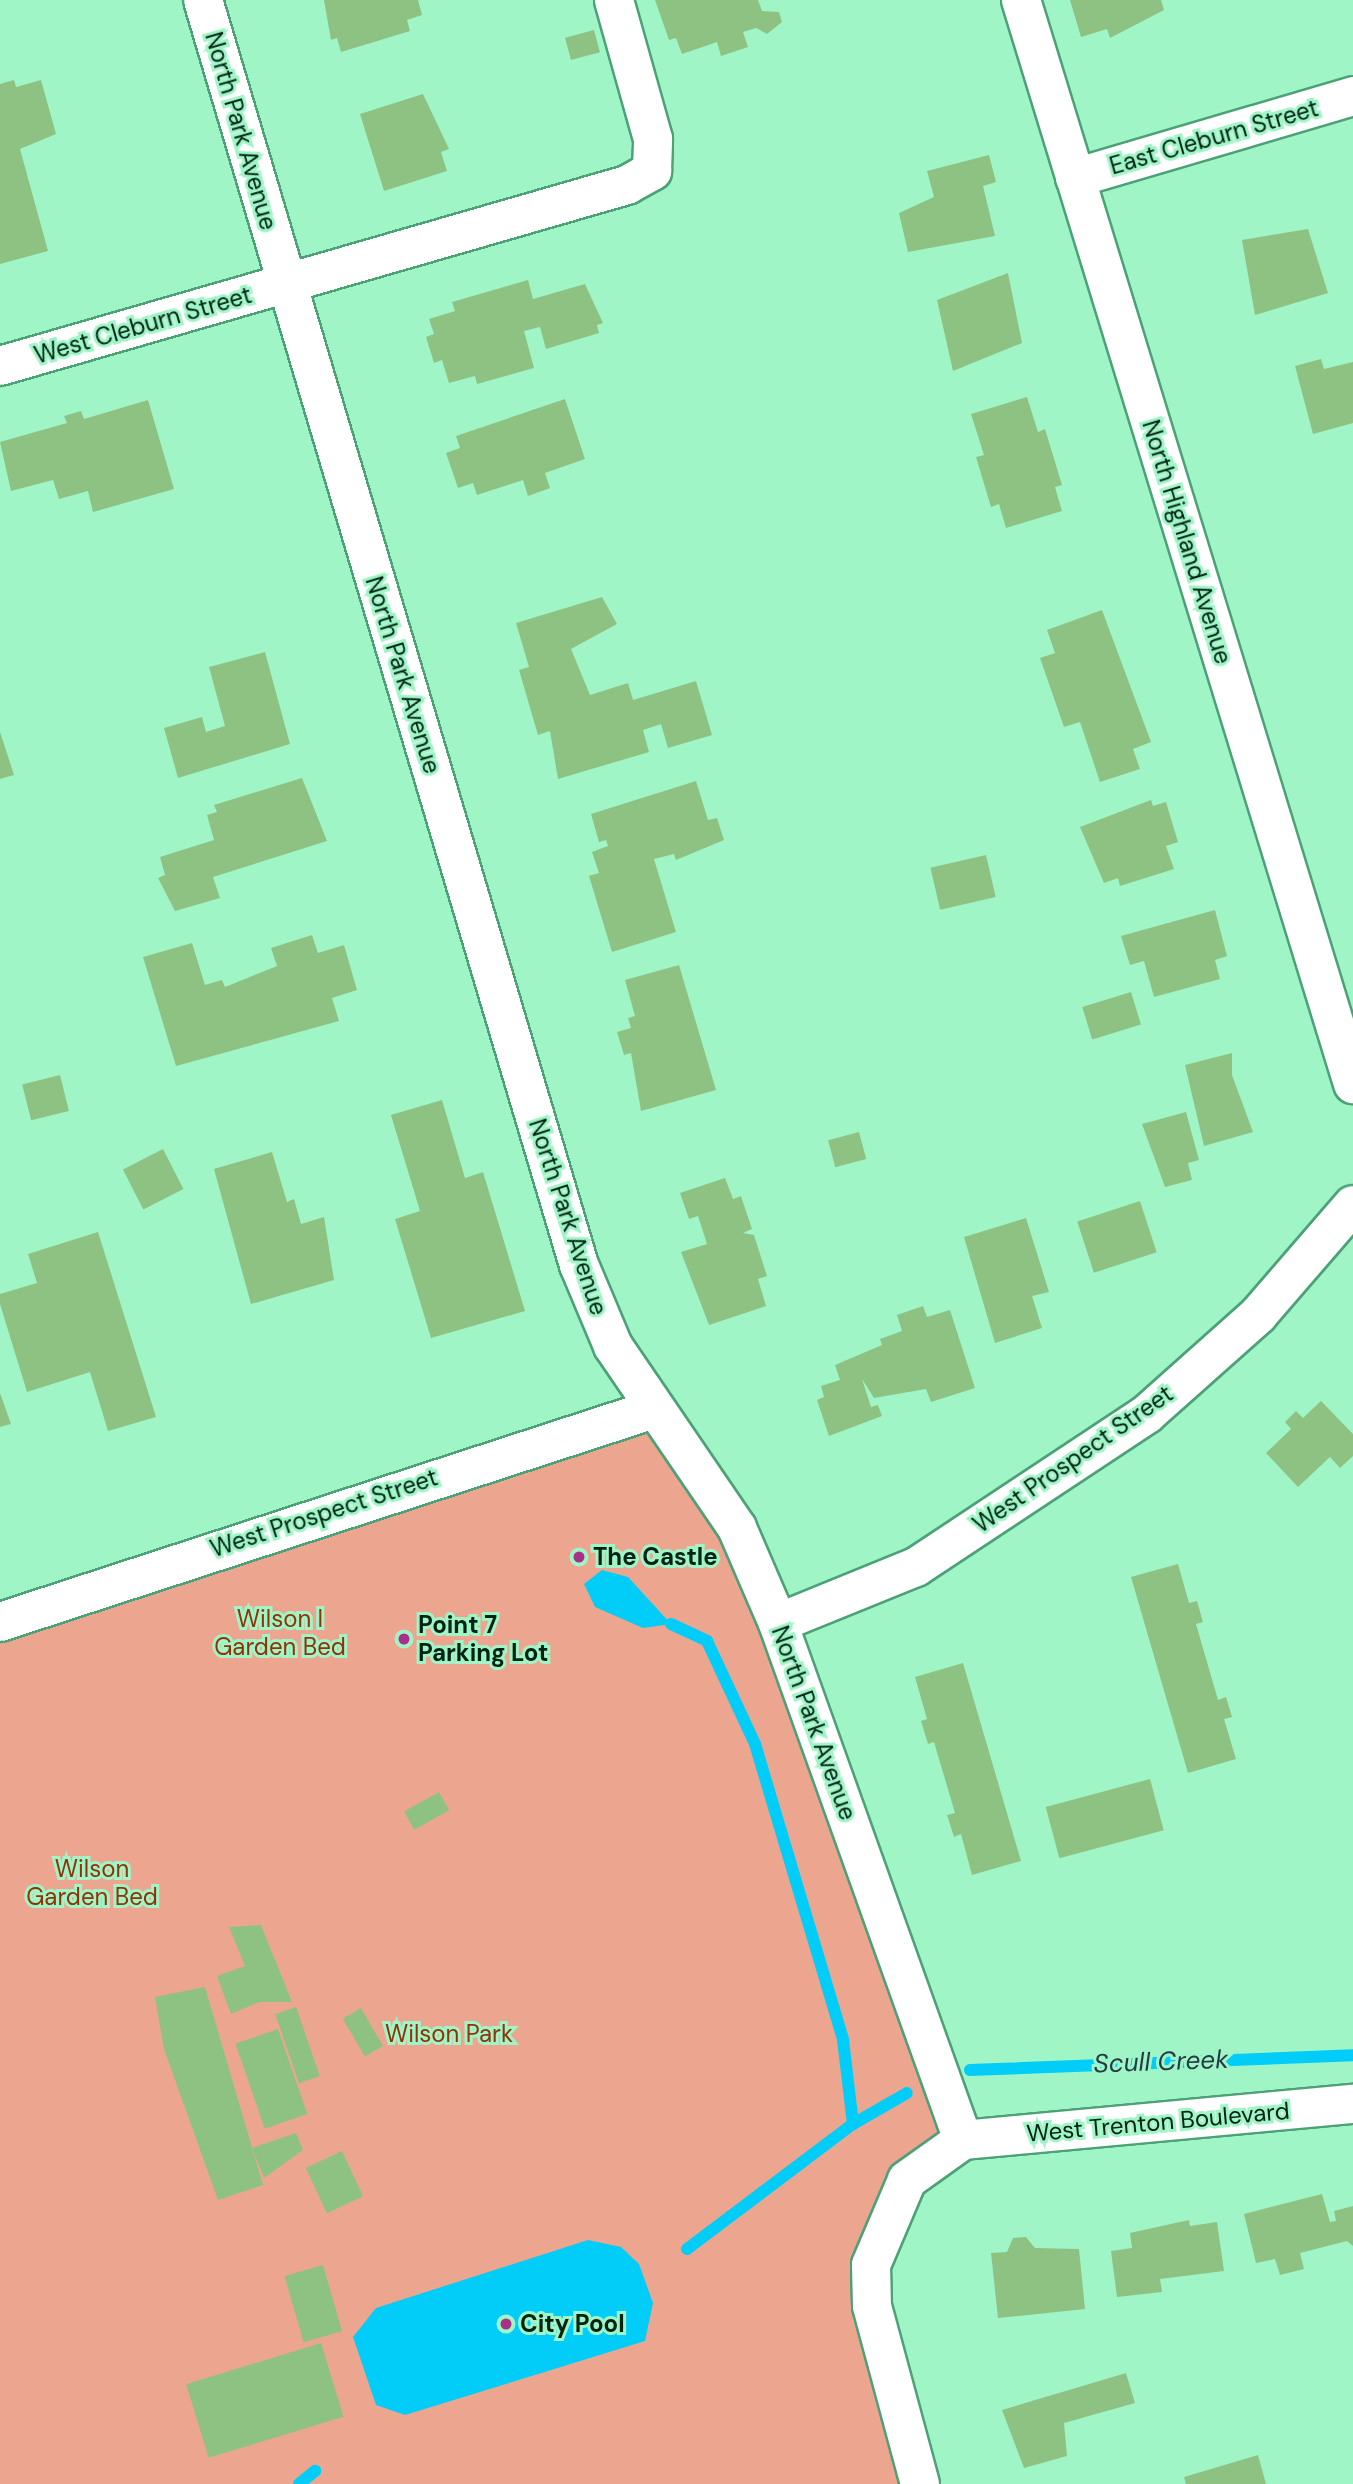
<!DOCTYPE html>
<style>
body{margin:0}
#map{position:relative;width:1353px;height:2484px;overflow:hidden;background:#a0f5c7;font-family:"DM Sans",sans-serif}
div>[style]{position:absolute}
.green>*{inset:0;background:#eca68f}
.water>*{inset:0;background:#01cdf8}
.stream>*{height:12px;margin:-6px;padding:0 6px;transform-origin:6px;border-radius:6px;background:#01cdf8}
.building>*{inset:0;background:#8ec282;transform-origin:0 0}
.roads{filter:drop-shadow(2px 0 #4ca177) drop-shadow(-2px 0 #4ca177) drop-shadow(0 2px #4ca177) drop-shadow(0 -2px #4ca177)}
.minor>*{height:38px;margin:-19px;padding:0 19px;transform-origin:19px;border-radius:19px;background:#fff}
.dots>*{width:19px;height:19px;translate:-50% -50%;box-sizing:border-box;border:4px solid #a0f5c7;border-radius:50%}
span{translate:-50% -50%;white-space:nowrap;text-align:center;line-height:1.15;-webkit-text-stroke:6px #a0f5c7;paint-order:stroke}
.street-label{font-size:24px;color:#002313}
.poi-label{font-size:24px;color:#002313;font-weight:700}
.left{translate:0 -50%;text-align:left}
.park-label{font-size:24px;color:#913104}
.water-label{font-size:26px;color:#233c44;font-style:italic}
</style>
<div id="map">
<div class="green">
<div style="clip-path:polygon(651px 1410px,737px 1528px,963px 2140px,907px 2180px,871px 2265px,920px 2484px,0 2484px,0 1622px)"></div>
</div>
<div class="water">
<div style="clip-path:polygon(602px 1570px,628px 1577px,671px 1624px,643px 1628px,595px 1607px,584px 1584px)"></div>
<div style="clip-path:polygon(588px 2240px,621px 2247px,639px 2264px,653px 2303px,645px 2341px,405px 2415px,376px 2405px,353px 2337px,376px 2308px)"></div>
</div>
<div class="stream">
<div style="left:671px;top:1624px;width:40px;rotate:25deg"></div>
<div style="left:707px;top:1641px;width:114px;rotate:65deg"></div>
<div style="left:755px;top:1744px;width:309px;rotate:73.4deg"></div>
<div style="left:843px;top:2040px;width:85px;rotate:83.2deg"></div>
<div style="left:970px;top:2070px;width:383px;rotate:-2.2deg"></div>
<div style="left:687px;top:2249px;width:208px;rotate:-37deg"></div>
<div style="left:853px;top:2124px;width:62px;rotate:-29.9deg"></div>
<div style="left:299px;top:2484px;width:21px;rotate:-39deg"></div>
</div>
<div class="building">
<div style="clip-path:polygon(324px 0,418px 0,422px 15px,407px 20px,410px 31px,341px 52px,337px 38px,331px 40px)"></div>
<div style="clip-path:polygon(655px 0,758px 0,762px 11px,779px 12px,782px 22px,767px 34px,756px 28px,743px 32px,748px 47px,721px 56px,717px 42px,682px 54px,676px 38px,669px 40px)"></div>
<div style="clip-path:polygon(1070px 0,1161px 0,1164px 10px,1110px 38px,1107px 29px,1081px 37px)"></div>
<div style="left:594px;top:30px;width:23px;height:30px;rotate:75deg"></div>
<div style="clip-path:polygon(14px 80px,16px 87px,41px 80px,56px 134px,20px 149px,48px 251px,0 264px,0 84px)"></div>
<div style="clip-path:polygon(423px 94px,449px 149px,441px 152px,447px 171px,384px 191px,360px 114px)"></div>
<div style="clip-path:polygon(989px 155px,996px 182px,983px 186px,995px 236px,908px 252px,899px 213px,934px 197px,927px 171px)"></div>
<div style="clip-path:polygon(1308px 229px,1328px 293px,1255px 315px,1242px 240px)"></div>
<div style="clip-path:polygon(1008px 273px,1022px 343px,953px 371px,937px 300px)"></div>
<div style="clip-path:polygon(528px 280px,533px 299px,585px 284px,603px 323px,597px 325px,599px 333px,546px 349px,540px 327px,524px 331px,534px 368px,477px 384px,475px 376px,449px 383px,442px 360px,434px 363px,426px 337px,434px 334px,429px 319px,455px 311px,452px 302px)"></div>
<div style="clip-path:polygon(1321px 359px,1324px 369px,1353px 362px,1353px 423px,1313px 434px,1295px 366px)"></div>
<div style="clip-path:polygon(1027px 397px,1038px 432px,1045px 429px,1062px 485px,1055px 487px,1062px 511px,1006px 528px,999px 504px,991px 507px,976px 457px,984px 455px,971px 414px)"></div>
<div style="clip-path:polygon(565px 399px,585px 459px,545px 473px,550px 488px,528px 496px,523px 480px,477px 495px,473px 483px,458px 488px,446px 453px,460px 448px,456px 436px)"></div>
<div style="clip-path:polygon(148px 400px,174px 489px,93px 512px,88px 491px,59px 499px,53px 480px,11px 491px,0 442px,67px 423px,64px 416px,81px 411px,84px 419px)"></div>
<div style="clip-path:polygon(602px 597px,617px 624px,571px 649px,590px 695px,628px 683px,633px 700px,696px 681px,712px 735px,668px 748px,661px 724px,643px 730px,649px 752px,558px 779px,550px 731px,538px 735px,519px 670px,529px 667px,516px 623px)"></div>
<div style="clip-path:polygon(1102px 610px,1151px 742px,1133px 749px,1140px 769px,1100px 782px,1080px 722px,1064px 727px,1040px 658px,1055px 653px,1047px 630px)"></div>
<div style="clip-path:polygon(265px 652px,290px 744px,178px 778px,164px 728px,202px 717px,206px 732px,225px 726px,209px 667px)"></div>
<div style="clip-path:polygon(0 732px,14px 775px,0 779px)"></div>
<div style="clip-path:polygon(302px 778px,327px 841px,213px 877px,220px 898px,175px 911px,158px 878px,165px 875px,160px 857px,214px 840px,207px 815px,217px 812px,214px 805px)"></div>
<div style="clip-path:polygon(696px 781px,708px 820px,717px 818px,724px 840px,676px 860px,674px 854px,654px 859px,676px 932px,612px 952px,589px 876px,599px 873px,592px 852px,608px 846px,606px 840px,599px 842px,591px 814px)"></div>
<div style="clip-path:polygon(1151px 800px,1153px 806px,1166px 802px,1178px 842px,1166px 846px,1174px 869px,1120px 886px,1118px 878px,1104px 883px,1080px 827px)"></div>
<div style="left:986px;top:855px;width:43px;height:57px;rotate:77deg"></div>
<div style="clip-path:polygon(1215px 910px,1227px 956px,1215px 960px,1220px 979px,1154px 997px,1144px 961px,1130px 965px,1121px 936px)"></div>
<div style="clip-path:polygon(312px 935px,318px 953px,344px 945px,357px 990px,332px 998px,339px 1021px,176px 1066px,143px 957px,192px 943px,205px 985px,222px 980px,225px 987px,277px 966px,271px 948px)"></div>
<div style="clip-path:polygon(679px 965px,716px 1090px,641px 1111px,631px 1053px,624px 1055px,617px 1032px,631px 1028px,628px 1018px,635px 1016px,625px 980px)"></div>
<div style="left:1131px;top:992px;width:34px;height:51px;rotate:73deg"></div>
<div style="clip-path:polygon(1232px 1053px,1232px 1075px,1253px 1132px,1204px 1146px,1185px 1065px)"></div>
<div style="left:60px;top:1075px;width:37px;height:39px;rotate:76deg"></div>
<div style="clip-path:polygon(442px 1100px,465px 1178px,483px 1172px,525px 1311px,431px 1338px,395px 1219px,420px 1211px,391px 1115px)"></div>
<div style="clip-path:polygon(1186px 1112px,1199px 1160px,1188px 1163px,1192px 1180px,1165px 1187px,1142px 1124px)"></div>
<div style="left:859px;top:1132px;width:28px;height:32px;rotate:75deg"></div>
<div style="left:163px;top:1149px;width:45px;height:45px;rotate:63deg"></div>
<div style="clip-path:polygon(272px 1152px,287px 1202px,294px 1199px,301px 1224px,324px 1217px,334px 1280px,251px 1304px,214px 1169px)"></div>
<div style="clip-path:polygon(725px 1178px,733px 1199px,741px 1196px,752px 1229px,743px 1233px,754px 1235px,767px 1276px,758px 1279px,766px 1306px,709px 1325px,681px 1252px,707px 1244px,698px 1216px,689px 1219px,680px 1193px)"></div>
<div style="left:1140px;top:1201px;width:54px;height:66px;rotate:72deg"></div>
<div style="clip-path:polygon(1026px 1218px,1049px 1292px,1032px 1296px,1042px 1328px,995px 1343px,964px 1237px)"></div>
<div style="clip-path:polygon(98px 1232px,156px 1417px,108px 1431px,90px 1372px,27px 1392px,0 1304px,0 1294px,37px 1283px,28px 1254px)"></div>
<div style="clip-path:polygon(923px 1306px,927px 1317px,950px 1310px,975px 1388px,931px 1402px,926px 1389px,874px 1398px,862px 1379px,871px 1407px,878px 1405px,882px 1416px,829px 1436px,817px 1400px,824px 1397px,821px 1386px,840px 1380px,835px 1365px,882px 1345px,880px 1339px,902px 1331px,897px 1315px)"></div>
<div style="clip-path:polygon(0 1393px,11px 1424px,0 1427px)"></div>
<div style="clip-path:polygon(1321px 1401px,1353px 1434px,1353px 1456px,1340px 1468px,1330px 1457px,1298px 1487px,1266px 1453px,1291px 1429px,1285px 1422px,1296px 1411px,1303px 1418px)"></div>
<div style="clip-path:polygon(1178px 1564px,1189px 1603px,1197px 1601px,1203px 1622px,1196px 1624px,1218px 1700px,1226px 1697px,1232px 1717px,1224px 1719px,1236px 1759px,1188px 1773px,1131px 1577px)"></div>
<div style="clip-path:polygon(963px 1663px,1021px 1861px,972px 1875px,961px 1834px,954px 1837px,947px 1815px,955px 1813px,934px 1742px,928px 1744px,921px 1721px,927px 1719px,915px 1677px)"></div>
<div style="left:1150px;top:1779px;width:53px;height:108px;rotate:75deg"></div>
<div style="left:439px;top:1792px;width:21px;height:40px;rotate:61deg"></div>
<div style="clip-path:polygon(261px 1925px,292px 2002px,259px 2002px,231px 2014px,217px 1976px,245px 1966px,229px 1927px)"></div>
<div style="clip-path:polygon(205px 1987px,263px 2185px,218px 2200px,164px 2049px,155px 1997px)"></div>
<div style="left:296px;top:2007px;width:73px;height:22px;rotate:71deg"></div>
<div style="left:361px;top:2008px;width:44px;height:21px;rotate:60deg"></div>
<div style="left:278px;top:2029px;width:90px;height:45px;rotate:71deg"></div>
<div style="clip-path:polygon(296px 2133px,303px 2150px,264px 2178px,252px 2148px)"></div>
<div style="left:342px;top:2151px;width:50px;height:40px;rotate:65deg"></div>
<div style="clip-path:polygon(1322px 2194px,1330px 2222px,1336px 2221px,1334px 2211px,1353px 2206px,1353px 2246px,1347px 2241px,1300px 2253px,1304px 2269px,1280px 2275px,1275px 2259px,1256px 2263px,1244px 2214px)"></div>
<div style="clip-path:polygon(1189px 2220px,1190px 2226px,1217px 2222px,1224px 2271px,1160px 2279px,1162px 2292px,1117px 2297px,1111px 2251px,1132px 2248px,1130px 2233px)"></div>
<div style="clip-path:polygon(1026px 2237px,1035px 2248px,1079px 2249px,1085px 2309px,998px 2318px,991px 2253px,1007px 2252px,1013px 2238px)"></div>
<div style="left:323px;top:2265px;width:69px;height:40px;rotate:74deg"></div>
<div style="left:321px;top:2343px;width:77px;height:141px;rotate:73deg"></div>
<div style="clip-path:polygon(1126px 2373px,1135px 2403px,1064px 2423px,1067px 2456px,1024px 2468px,1002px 2410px)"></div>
<div style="clip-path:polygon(1258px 2455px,1266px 2484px,1186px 2484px,1184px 2477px)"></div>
</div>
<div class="roads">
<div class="minor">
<div style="left:203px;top:0;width:1320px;rotate:73.45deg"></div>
<div style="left:579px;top:1265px;width:88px;rotate:67.2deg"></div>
<div style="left:613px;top:1346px;width:220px;rotate:55.7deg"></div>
<div style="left:737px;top:1528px;width:103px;rotate:66.7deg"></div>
<div style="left:778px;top:1623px;width:549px;rotate:70.31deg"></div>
<div style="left:1021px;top:0;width:1134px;rotate:72.97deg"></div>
<div style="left:1075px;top:178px;width:290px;rotate:-16.4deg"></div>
<div style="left:0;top:366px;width:653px;rotate:-16.1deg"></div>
<div style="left:627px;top:185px;width:29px;rotate:-29deg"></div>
<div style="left:652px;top:171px;width:32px;rotate:-88deg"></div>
<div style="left:653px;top:139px;width:144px;rotate:-105.7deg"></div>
<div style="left:0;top:1622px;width:685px;rotate:-18.04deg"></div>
<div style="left:778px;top:1623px;width:149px;rotate:-22.1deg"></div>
<div style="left:916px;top:1567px;width:277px;rotate:-33.5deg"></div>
<div style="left:1147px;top:1414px;width:149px;rotate:-41.7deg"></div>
<div style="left:1258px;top:1315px;width:145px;rotate:-49.2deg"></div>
<div style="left:963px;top:2140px;width:392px;rotate:-5.3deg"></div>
<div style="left:920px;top:2484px;width:184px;rotate:-105.1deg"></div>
<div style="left:872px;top:2306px;width:41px;rotate:-91.4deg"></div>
<div style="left:871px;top:2265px;width:92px;rotate:-67deg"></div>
<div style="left:907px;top:2180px;width:69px;rotate:-35.5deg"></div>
</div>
</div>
<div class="dots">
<div style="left:579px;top:1557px;background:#a73189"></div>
<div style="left:404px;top:1639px;background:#a73189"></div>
<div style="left:506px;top:2324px;background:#a73189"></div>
</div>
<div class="street-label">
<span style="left:241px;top:131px;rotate:74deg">North Park Avenue</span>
<span style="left:1214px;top:137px;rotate:-16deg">East Cleburn Street</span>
<span style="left:143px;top:325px;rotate:-16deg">West Cleburn Street</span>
<span style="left:1187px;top:542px;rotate:73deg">North Highland Avenue</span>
<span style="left:403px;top:675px;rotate:73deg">North Park Avenue</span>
<span style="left:568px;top:1217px;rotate:72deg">North Park Avenue</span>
<span style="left:1073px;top:1459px;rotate:-35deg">West Prospect Street</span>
<span style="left:324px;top:1513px;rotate:-18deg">West Prospect Street</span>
<span style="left:814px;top:1723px;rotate:70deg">North Park Avenue</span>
<span style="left:1158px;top:2122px;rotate:-5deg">West Trenton Boulevard</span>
</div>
<div class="poi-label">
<span class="left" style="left:593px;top:1557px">The Castle</span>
<span class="left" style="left:418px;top:1639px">Point 7<br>Parking Lot</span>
<span class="left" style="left:520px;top:2324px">City Pool</span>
</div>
<div class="park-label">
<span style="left:280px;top:1633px">Wilson I<br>Garden Bed</span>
<span style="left:92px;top:1883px">Wilson<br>Garden Bed</span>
<span style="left:449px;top:2034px">Wilson Park</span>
</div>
<div class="water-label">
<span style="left:1161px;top:2062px;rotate:-2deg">Scull Creek</span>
</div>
</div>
